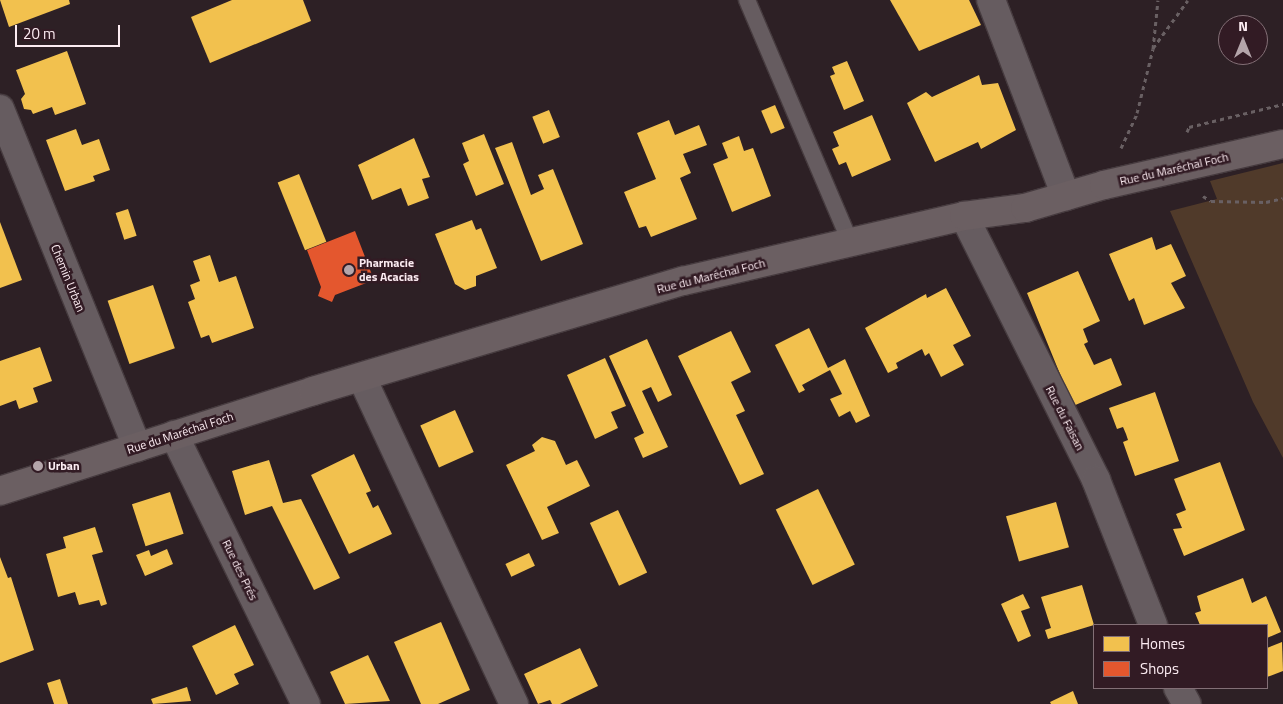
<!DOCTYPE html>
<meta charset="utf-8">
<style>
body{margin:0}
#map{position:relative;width:1283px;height:704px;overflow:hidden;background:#2d2025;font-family:"Titillium Web",sans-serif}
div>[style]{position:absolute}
.green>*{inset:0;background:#503a2a}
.homes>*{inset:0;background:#f2c14e;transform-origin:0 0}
.shops>*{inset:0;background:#e4572e}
.path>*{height:3px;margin-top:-1.5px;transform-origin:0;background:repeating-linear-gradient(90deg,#696063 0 4px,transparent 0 8px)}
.roads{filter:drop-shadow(1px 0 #463b3f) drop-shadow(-1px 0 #463b3f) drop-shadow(0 1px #463b3f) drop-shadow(0 -1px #463b3f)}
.lane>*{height:16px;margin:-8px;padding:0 8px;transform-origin:8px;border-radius:8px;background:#665c60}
.street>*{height:28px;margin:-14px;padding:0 14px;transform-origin:14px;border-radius:14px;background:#665c60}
.secondary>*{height:28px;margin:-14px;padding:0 14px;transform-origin:14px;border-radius:14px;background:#6b5f62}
.dots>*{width:14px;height:14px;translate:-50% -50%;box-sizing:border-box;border:2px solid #321b24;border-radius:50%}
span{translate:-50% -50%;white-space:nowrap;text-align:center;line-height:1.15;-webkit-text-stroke:5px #321b24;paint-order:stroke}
.street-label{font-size:12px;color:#fcecf2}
.poi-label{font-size:12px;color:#fcecf2;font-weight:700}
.left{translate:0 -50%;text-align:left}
.legend{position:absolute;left:1093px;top:624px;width:175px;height:65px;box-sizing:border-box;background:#321b24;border:1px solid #836f76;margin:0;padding:6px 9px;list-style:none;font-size:15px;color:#fcecf2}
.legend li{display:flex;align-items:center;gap:10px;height:25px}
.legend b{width:25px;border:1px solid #836f76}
.north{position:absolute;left:1218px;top:15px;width:50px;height:50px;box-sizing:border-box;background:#321b24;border:1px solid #836f76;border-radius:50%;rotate:0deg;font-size:14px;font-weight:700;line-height:20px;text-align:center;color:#fcecf2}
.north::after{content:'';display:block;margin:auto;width:18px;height:22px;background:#b4a5aa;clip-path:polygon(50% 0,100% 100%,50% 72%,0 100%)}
.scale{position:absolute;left:15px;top:25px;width:105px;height:22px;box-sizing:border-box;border:2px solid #fcecf2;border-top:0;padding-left:6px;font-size:15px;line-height:18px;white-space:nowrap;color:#fcecf2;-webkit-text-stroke:4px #321b24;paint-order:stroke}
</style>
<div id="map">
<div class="green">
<div style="clip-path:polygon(1283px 163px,1283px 458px,1253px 402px,1170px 211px,1217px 199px,1210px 181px)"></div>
</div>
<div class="homes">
<div style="clip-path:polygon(0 0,69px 0,70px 4px,9px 27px)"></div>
<div style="clip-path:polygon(232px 0,303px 0,311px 21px,210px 63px,191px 17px)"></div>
<div style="clip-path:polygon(890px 0,969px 0,981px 25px,919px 51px)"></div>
<div style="clip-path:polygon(67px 51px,86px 104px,55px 115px,52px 107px,33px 114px,31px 110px,24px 109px,21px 99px,25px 94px,16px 70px)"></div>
<div style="clip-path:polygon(847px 61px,864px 101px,844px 110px,830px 76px,835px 74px,832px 67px)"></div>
<div style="clip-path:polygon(979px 75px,982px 85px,998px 83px,1016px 130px,981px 149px,978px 142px,935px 162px,907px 103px,926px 92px,932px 97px)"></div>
<div style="left:775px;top:105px;width:25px;height:15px;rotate:67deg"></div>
<div style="left:549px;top:110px;width:29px;height:18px;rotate:68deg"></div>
<div style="clip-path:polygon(872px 115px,891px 160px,852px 177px,846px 162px,839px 165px,832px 149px,839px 146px,833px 132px)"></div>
<div style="clip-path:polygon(669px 120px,675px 135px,699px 125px,707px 145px,683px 154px,691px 173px,680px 178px,697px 219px,651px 237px,646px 226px,639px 228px,624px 192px,656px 179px,637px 133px)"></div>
<div style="clip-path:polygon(76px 129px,82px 145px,99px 139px,110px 170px,93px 176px,95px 181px,65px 191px,46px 140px)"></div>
<div style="clip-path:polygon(484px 134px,504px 184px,476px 196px,463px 164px,469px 161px,462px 143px)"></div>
<div style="clip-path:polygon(739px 136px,744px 151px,753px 148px,771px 196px,732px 212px,713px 164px,728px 158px,722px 143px)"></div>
<div style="clip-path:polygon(414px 138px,430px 177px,422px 179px,429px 198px,408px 206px,401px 188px,372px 200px,358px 165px)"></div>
<div style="clip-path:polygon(512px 142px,531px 195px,544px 189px,538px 175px,553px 169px,583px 244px,541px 261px,495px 148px)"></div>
<div style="left:299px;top:174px;width:73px;height:23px;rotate:68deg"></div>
<div style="left:128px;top:209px;width:28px;height:13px;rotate:72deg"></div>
<div style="clip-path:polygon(472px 220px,476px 230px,481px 228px,497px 268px,476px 276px,476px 286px,465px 290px,455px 284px,435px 234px)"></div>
<div style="clip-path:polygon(0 222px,22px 280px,0 288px)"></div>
<div style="clip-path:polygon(1152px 237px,1156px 250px,1171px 244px,1186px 276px,1171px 283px,1185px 308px,1144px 325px,1134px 298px,1129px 301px,1109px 254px)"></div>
<div style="clip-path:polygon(210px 255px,219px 282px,236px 276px,254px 328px,212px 343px,209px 335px,201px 338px,188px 302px,195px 299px,190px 285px,200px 281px,193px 261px)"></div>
<div style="clip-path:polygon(1078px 271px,1100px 321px,1083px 329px,1088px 342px,1084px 344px,1094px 365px,1111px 358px,1122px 385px,1073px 406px,1027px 293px)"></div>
<div style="left:153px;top:285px;width:67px;height:48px;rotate:71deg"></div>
<div style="clip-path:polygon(946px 288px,971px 336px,953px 345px,964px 365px,941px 377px,929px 353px,925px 356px,922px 349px,896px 363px,898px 368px,888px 373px,865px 328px,926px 294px,927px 298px)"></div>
<div style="clip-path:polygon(809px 328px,828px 368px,845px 359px,870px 416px,856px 423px,850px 411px,839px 417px,830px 399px,842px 394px,830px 370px,802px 385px,805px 390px,799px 393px,775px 345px)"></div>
<div style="clip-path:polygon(731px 331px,751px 372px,731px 382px,745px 411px,736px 415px,764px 474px,740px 485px,678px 356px)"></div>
<div style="clip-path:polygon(647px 339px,672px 395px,658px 402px,651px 387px,642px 391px,668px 447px,643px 458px,634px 438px,644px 433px,609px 356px)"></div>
<div style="clip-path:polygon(40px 347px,52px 381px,33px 388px,38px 402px,19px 409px,16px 400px,0 406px,0 361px)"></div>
<div style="clip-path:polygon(605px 358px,626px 406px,611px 412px,618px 428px,595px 439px,567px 375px)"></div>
<div style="clip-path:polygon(1155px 392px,1179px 461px,1135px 476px,1123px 442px,1128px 440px,1126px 434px,1123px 427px,1117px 429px,1109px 408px)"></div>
<div style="left:455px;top:410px;width:46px;height:38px;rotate:66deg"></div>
<div style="clip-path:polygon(542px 437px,555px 441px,566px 465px,577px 460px,590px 486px,547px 507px,559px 533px,542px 540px,506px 465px,535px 451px,532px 445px)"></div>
<div style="clip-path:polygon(354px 454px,371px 491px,366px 493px,373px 508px,378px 505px,392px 534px,349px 554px,311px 475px)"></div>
<div style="clip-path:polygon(269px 460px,283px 503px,301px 499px,340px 578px,314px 590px,272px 506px,245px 515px,232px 471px)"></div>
<div style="clip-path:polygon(1220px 462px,1245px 530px,1184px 556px,1173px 529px,1182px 528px,1176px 514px,1186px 510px,1174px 479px)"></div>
<div style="left:818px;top:489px;width:84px;height:47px;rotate:64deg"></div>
<div style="left:170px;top:492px;width:44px;height:40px;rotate:72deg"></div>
<div style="left:1056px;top:502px;width:47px;height:52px;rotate:74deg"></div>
<div style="left:618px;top:510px;width:69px;height:31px;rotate:65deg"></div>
<div style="clip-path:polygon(95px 527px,103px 552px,92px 555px,107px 604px,101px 606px,99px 600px,79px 605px,75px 592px,58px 597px,46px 554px,66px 548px,63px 537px)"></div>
<div style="clip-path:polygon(167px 549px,173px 564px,145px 576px,136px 555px,149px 550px,151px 556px)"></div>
<div style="left:529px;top:553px;width:14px;height:26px;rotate:65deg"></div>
<div style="clip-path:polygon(0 557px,8px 578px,11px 577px,34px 650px,0 663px)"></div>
<div style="clip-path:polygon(1243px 578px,1252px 603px,1266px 596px,1281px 632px,1267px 638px,1267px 625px,1200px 625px,1195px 613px,1201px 611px,1197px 596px)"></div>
<div style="clip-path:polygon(1082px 585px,1094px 625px,1048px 639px,1045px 630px,1051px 628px,1041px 597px)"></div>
<div style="clip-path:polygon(1023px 594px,1030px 608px,1021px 611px,1031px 636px,1018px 642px,1001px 604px)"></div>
<div style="clip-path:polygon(441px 622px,470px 690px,438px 704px,421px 704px,394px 642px)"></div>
<div style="clip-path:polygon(235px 625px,254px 665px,234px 674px,239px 684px,216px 695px,192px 646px)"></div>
<div style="clip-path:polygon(1282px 642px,1283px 671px,1267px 677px,1267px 648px)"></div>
<div style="clip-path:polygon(580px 648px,598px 686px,560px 704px,552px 704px,550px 700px,538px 704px,524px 674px)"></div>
<div style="clip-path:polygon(368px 655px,390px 701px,345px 704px,330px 672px)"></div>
<div style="clip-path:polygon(60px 679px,68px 704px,54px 704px,47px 683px)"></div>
<div style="clip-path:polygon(187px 687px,191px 701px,153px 704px,151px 699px)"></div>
<div style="clip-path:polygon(1073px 691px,1078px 704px,1051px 704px,1050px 702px)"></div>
</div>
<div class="shops">
<div style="clip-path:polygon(355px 231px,374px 280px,335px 295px,332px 302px,318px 296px,321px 287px,307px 250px)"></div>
</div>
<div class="path">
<div style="left:1153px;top:48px;width:59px;rotate:-53.9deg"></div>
<div style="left:1187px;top:132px;width:5px;rotate:-68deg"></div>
<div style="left:1189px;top:127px;width:97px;rotate:-13.7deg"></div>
<div style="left:1121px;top:148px;width:38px;rotate:-65deg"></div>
<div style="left:1137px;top:113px;width:66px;rotate:-76deg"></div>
<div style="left:1153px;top:49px;width:49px;rotate:-84.2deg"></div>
<div style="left:1203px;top:196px;width:9px;rotate:32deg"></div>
<div style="left:1211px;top:201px;width:55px;rotate:1deg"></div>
<div style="left:1266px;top:202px;width:17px;rotate:-13deg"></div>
</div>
<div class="roads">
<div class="lane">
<div style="left:747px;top:0;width:263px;rotate:66.9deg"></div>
</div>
<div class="street">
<div style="left:991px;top:0;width:210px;rotate:69.1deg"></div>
<div style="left:0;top:109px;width:365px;rotate:67.9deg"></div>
<div style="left:964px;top:216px;width:295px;rotate:63.4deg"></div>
<div style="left:1096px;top:480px;width:156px;rotate:68.5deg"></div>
<div style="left:362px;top:378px;width:360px;rotate:65deg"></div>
<div style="left:174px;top:435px;width:300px;rotate:63.9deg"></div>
<div style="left:1178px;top:688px;width:18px;rotate:61deg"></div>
</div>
<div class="secondary">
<div style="left:0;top:491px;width:329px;rotate:-17.7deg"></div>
<div style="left:313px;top:391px;width:386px;rotate:-16.6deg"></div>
<div style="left:683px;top:281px;width:288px;rotate:-13deg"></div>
<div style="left:964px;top:216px;width:62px;rotate:-7.5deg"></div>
<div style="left:1025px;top:208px;width:82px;rotate:-16.2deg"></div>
<div style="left:1104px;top:185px;width:184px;rotate:-12.9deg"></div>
</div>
</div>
<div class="dots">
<div style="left:349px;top:270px;background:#b4a5aa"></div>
<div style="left:38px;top:466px;background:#b4a5aa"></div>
</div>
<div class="street-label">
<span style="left:1174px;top:169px;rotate:-13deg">Rue du Maréchal Foch</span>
<span style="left:711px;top:276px;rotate:-14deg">Rue du Maréchal Foch</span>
<span style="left:68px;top:278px;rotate:68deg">Chemin Urban</span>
<span style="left:1065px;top:418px;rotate:63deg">Rue du Faisan</span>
<span style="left:180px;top:433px;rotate:-18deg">Rue du Maréchal Foch</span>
<span style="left:240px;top:570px;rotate:64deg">Rue des Prés</span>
</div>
<div class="poi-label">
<span class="left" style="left:359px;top:270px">Pharmacie<br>des Acacias</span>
<span class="left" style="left:48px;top:466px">Urban</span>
</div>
<ul class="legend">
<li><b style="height:14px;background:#f2c14e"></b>Homes</li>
<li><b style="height:14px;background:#e4572e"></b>Shops</li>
</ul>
<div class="north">N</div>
<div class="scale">20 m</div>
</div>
